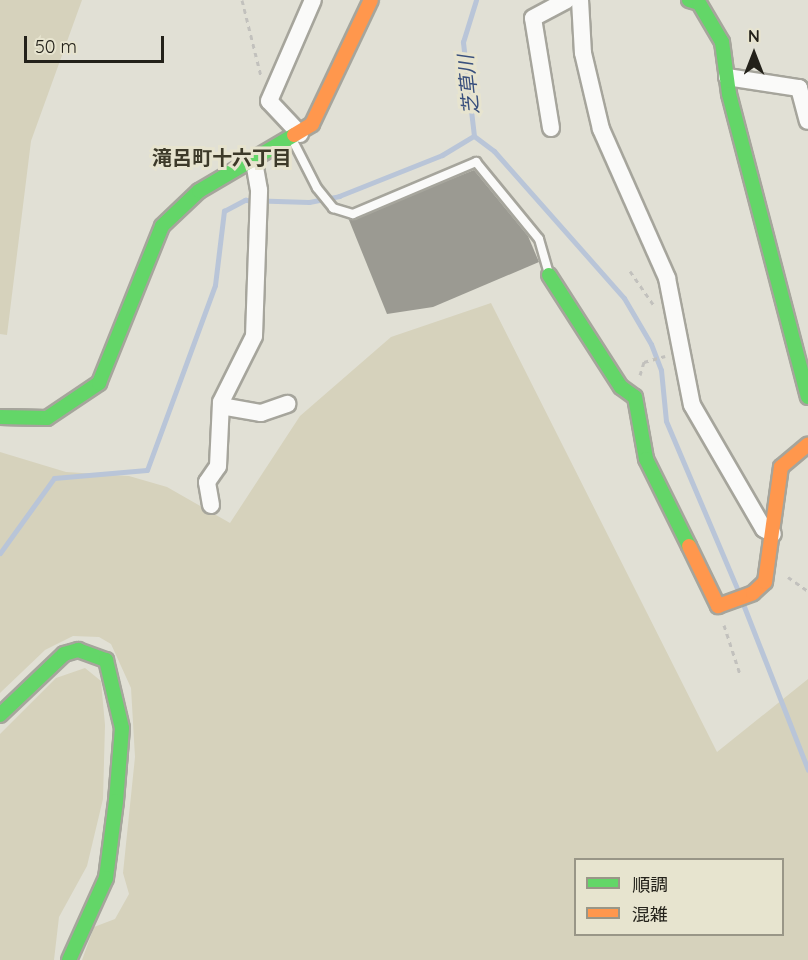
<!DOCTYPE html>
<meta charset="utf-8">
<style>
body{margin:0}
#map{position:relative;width:808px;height:960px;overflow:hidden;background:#e1e0d5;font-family:Quicksand,"Noto Sans JP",sans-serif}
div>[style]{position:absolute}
.green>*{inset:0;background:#d6d2bc}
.stream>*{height:5px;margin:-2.5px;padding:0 2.5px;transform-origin:2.5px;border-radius:2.5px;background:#b9c5d8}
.building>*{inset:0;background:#9b9a92}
.path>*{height:3px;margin-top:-1.5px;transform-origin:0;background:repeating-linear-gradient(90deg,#c2c1bd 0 4.5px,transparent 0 9px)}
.roads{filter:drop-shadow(2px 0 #a6a59c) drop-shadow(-2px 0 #a6a59c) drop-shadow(0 2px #a6a59c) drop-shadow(0 -2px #a6a59c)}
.lane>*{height:8px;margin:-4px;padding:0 4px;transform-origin:4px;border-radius:4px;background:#fafaf9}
.street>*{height:16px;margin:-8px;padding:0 8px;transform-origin:8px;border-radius:8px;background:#fafaf9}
.fast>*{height:14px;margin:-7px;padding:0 7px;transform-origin:7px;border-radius:7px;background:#63d668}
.slow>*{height:14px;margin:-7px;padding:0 7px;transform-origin:7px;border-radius:7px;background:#ff974d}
span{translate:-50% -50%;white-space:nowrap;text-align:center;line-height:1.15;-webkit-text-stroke:6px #e7e4cf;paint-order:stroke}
.water-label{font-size:20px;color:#39507d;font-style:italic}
.neighbourhood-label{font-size:20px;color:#3d3a29;font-weight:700}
.legend{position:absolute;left:574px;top:858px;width:210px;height:78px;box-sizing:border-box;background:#e7e4cf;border:2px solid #999687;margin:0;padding:8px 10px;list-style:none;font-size:18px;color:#23211a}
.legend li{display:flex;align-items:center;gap:12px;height:30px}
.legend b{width:30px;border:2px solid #999687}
.north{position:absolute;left:724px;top:24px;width:60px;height:60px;-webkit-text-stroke:4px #e7e4cf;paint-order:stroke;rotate:0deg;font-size:16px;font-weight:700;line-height:24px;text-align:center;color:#23211a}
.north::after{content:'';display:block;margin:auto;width:21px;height:27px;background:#23211a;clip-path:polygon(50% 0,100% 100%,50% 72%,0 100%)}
.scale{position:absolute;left:24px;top:36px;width:140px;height:27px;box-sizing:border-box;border:3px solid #23211a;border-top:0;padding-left:8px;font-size:18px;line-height:21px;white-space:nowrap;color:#23211a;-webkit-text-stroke:4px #e7e4cf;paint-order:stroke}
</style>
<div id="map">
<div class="green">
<div style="clip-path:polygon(0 0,82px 0,31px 141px,7px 335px,0 334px)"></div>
<div style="clip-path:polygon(evenodd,491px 303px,717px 752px,808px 679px,808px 960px,82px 960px,94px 927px,115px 919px,129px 894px,123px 873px,135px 757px,131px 688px,111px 644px,99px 637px,73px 636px,45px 650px,0 693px,0 452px,66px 472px,129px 476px,167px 487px,230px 523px,300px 416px,391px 337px,491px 303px,576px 860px,782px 860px,782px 934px,576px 934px,576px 860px)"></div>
<div style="clip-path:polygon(85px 668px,101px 681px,105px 725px,103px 799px,87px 866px,59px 917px,54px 960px,0 960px,0 734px,56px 678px)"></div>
</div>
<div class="stream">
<div style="left:474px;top:136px;width:25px;rotate:37deg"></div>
<div style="left:494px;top:151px;width:196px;rotate:48.5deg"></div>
<div style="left:624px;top:298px;width:53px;rotate:59.6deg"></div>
<div style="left:651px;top:344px;width:28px;rotate:69deg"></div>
<div style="left:661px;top:370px;width:51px;rotate:84.4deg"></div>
<div style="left:666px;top:421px;width:187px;rotate:67deg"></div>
<div style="left:474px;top:136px;width:95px;rotate:-96.7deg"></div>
<div style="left:463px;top:42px;width:44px;rotate:-72.8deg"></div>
<div style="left:0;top:553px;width:92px;rotate:-54.2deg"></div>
<div style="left:54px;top:478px;width:93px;rotate:-4.9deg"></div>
<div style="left:147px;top:470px;width:197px;rotate:-69.8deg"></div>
<div style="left:215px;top:285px;width:75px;rotate:-83.1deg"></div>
<div style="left:224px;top:211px;width:24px;rotate:-28deg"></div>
<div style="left:245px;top:200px;width:64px;rotate:1.8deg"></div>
<div style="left:309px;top:202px;width:31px;rotate:-11deg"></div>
<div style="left:339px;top:196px;width:111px;rotate:-21.7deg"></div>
<div style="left:442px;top:155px;width:37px;rotate:-31deg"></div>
<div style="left:743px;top:604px;width:178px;rotate:68.6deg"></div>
</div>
<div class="building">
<div style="clip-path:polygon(474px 170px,528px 236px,539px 262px,433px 307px,387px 314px,349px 220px)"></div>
</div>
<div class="path">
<div style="left:242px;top:0;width:78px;rotate:76deg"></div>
<div style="left:630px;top:271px;width:44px;rotate:55.2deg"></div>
<div style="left:640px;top:375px;width:14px;rotate:-73deg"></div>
<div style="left:644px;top:362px;width:22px;rotate:-16deg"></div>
<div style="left:788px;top:577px;width:24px;rotate:35deg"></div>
<div style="left:724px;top:625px;width:52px;rotate:71.9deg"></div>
</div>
<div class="roads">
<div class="lane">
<div style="left:292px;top:139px;width:55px;rotate:63deg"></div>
<div style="left:317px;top:188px;width:26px;rotate:51deg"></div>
<div style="left:333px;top:208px;width:21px;rotate:17deg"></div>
<div style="left:353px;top:214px;width:134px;rotate:-22.9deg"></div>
<div style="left:476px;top:162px;width:99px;rotate:50.7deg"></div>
<div style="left:539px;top:239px;width:37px;rotate:74deg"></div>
</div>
<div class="street">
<div style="left:580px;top:0;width:53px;rotate:86.8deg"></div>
<div style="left:583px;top:53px;width:78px;rotate:76.7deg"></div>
<div style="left:601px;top:129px;width:163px;rotate:66.1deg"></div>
<div style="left:667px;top:278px;width:129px;rotate:78.9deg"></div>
<div style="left:692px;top:405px;width:143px;rotate:59.9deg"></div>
<div style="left:764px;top:529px;width:10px;rotate:29deg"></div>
<div style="left:727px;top:77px;width:73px;rotate:8.7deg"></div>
<div style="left:799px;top:88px;width:34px;rotate:75deg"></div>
<div style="left:551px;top:128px;width:111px;rotate:-99.3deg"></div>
<div style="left:533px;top:18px;width:38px;rotate:-28deg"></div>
<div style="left:300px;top:134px;width:45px;rotate:-133.2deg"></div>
<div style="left:269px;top:101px;width:110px;rotate:-66.5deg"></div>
<div style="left:221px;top:406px;width:41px;rotate:9.9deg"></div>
<div style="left:261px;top:413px;width:28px;rotate:-19deg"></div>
<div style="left:211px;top:505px;width:23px;rotate:-100deg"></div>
<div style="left:207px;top:482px;width:19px;rotate:-55deg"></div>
<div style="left:218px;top:466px;width:64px;rotate:-87.3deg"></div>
<div style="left:221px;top:402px;width:74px;rotate:-63.4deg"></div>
<div style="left:254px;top:336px;width:146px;rotate:-88deg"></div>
<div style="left:259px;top:190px;width:29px;rotate:-100deg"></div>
</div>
<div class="fast">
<div style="left:689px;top:0;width:10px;rotate:17deg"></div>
<div style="left:699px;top:3px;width:45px;rotate:59.5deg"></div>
<div style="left:722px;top:42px;width:52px;rotate:82.3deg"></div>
<div style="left:729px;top:94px;width:313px;rotate:75.4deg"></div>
<div style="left:549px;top:275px;width:133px;rotate:57.3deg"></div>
<div style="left:621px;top:387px;width:17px;rotate:36deg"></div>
<div style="left:635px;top:397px;width:63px;rotate:79.9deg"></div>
<div style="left:646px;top:459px;width:97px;rotate:63.7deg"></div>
<div style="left:0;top:417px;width:47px;rotate:1.2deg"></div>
<div style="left:47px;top:418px;width:63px;rotate:-33.9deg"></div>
<div style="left:99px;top:383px;width:169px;rotate:-68.1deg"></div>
<div style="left:162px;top:226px;width:51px;rotate:-43.4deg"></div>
<div style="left:199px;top:191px;width:110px;rotate:-30.5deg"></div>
<div style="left:0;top:715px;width:88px;rotate:-43.6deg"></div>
<div style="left:64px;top:654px;width:15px;rotate:-16deg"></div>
<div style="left:78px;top:650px;width:30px;rotate:20deg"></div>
<div style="left:106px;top:660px;width:70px;rotate:76.8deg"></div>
<div style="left:122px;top:728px;width:73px;rotate:94.7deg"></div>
<div style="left:116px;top:801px;width:78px;rotate:97.4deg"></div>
<div style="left:106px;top:878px;width:90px;rotate:114.3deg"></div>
</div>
<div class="slow">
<div style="left:294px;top:135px;width:21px;rotate:-31deg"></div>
<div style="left:312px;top:124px;width:137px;rotate:-64.6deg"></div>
<div style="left:689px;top:546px;width:67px;rotate:64.2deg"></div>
<div style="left:718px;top:606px;width:37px;rotate:-20deg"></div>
<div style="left:753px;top:593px;width:16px;rotate:-43deg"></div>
<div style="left:765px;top:582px;width:116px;rotate:-82.1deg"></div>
<div style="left:781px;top:467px;width:35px;rotate:-40deg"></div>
</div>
</div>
<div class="water-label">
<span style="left:468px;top:85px;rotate:-96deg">芝草川</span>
</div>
<div class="neighbourhood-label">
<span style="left:222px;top:157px">滝呂町十六丁目</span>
</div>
<ul class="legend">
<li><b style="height:8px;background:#63d668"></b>順調</li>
<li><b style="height:8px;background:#ff974d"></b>混雑</li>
</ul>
<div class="north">N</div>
<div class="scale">50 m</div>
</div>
